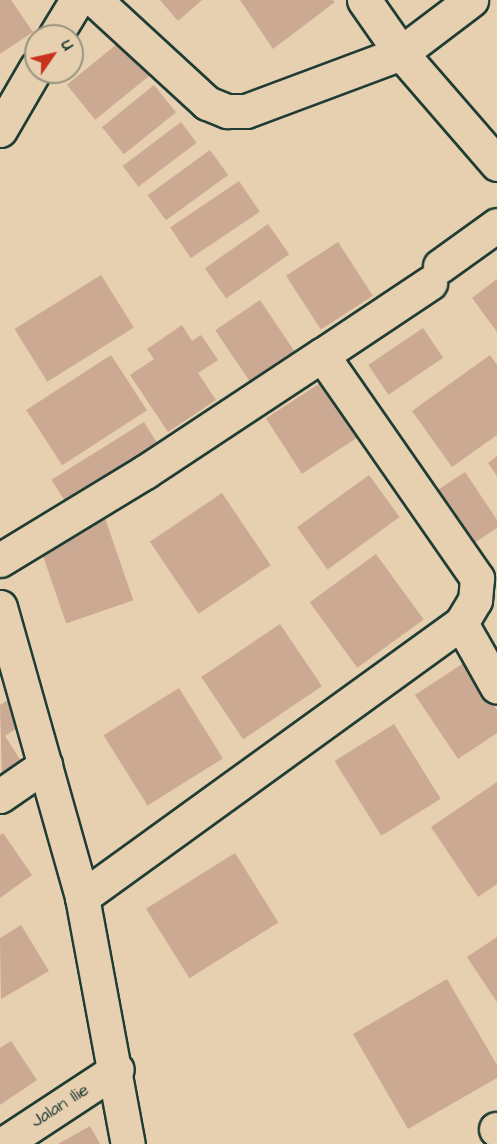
<!DOCTYPE html>
<style>
body{margin:0}
#map{position:relative;width:497px;height:1144px;overflow:hidden;background:#e7d0b0;font-family:"Architects Daughter",sans-serif}
div>[style]{position:absolute}
.building>*{inset:0;background:#cba992;transform-origin:0 0}
.roads{filter:drop-shadow(2px 0 #1f3d34) drop-shadow(-2px 0 #1f3d34) drop-shadow(0 2px #1f3d34) drop-shadow(0 -2px #1f3d34)}
.minor>*{height:33px;margin:-16.5px;padding:0 16.5px;transform-origin:16.5px;border-radius:16.5px;background:#e7d0b0}
span{translate:-50% -50%;white-space:nowrap;text-align:center;line-height:1.15;-webkit-text-stroke:4.5px #e7d0b0;paint-order:stroke}
.street-label{font-size:18px;color:#1f3d34}
.north{position:absolute;left:24px;top:24px;width:60px;height:60px;box-sizing:border-box;background:#e7d0b0;border:2px solid #97957e;border-radius:50%;rotate:56deg;font-size:16px;font-weight:700;line-height:24px;text-align:center;color:#1f3d34}
.north::after{content:'';display:block;margin:auto;width:21px;height:27px;background:#c8321e;clip-path:polygon(50% 0,100% 100%,50% 72%,0 100%)}
</style>
<div id="map">
<div class="building">
<div style="clip-path:polygon(0 0,11px 0,33px 32px,0 54px)"></div>
<div style="clip-path:polygon(160px 0,202px 0,178px 21px)"></div>
<div style="clip-path:polygon(240px 0,333px 0,335px 2px,273px 49px)"></div>
<div style="left:122px;top:40px;width:45px;height:71px;rotate:51deg"></div>
<div style="left:154px;top:85px;width:35px;height:67px;rotate:51deg"></div>
<div style="left:181px;top:122px;width:26px;height:73px;rotate:53deg"></div>
<div style="left:210px;top:150px;width:31px;height:77px;rotate:54deg"></div>
<div style="left:239px;top:181px;width:37px;height:83px;rotate:56deg"></div>
<div style="left:268px;top:224px;width:37px;height:77px;rotate:55deg"></div>
<div style="left:338px;top:242px;width:64px;height:62px;rotate:57deg"></div>
<div style="left:101px;top:275px;width:62px;height:102px;rotate:58deg"></div>
<div style="clip-path:polygon(497px 279px,497px 332px,472px 298px)"></div>
<div style="left:260px;top:300px;width:63px;height:54px;rotate:56deg"></div>
<div style="clip-path:polygon(182px 325px,192px 341px,201px 335px,218px 360px,198px 373px,216px 400px,168px 432px,130px 375px,154px 359px,147px 349px)"></div>
<div style="left:423px;top:328px;width:36px;height:66px;rotate:56deg"></div>
<div style="left:111px;top:355px;width:66px;height:101px;rotate:57deg"></div>
<div style="clip-path:polygon(490px 355px,497px 365px,497px 435px,452px 467px,412px 411px)"></div>
<div style="left:328px;top:378px;width:66px;height:74px;rotate:57deg"></div>
<div style="left:144px;top:422px;width:34px;height:109px;rotate:58deg"></div>
<div style="clip-path:polygon(497px 456px,497px 476px,488px 463px)"></div>
<div style="clip-path:polygon(465px 472px,497px 520px,497px 528px,462px 551px,427px 497px)"></div>
<div style="left:369px;top:475px;width:52px;height:89px;rotate:54deg"></div>
<div style="left:222px;top:493px;width:87px;height:87px;rotate:56deg"></div>
<div style="left:105px;top:518px;width:87px;height:71px;rotate:71deg"></div>
<div style="left:376px;top:554px;width:81px;height:82px;rotate:54deg"></div>
<div style="left:280px;top:624px;width:75px;height:95px;rotate:56deg"></div>
<div style="clip-path:polygon(465px 662px,497px 710px,497px 733px,458px 759px,415px 695px)"></div>
<div style="left:179px;top:688px;width:83px;height:89px;rotate:58deg"></div>
<div style="clip-path:polygon(8px 700px,23px 724px,5px 736px,23px 764px,2px 777px,0 705px)"></div>
<div style="left:394px;top:724px;width:88px;height:70px;rotate:58deg"></div>
<div style="clip-path:polygon(497px 782px,497px 884px,478px 897px,431px 827px)"></div>
<div style="clip-path:polygon(3px 833px,32px 875px,0 898px,0 835px)"></div>
<div style="left:235px;top:853px;width:82px;height:105px;rotate:58deg"></div>
<div style="clip-path:polygon(21px 925px,49px 971px,1px 999px,0 938px)"></div>
<div style="clip-path:polygon(497px 937px,497px 1002px,467px 957px)"></div>
<div style="clip-path:polygon(447px 979px,497px 1065px,497px 1078px,408px 1129px,353px 1034px)"></div>
<div style="clip-path:polygon(11px 1041px,37px 1080px,0 1105px,0 1048px)"></div>
<div style="clip-path:polygon(90px 1126px,100px 1144px,58px 1144px)"></div>
</div>
<div class="roads">
<div class="minor">
<div style="left:95px;top:0;width:152px;rotate:42.6deg"></div>
<div style="left:207px;top:103px;width:22px;rotate:22deg"></div>
<div style="left:227px;top:111px;width:19px"></div>
<div style="left:246px;top:111px;width:165px;rotate:-20.5deg"></div>
<div style="left:401px;top:53px;width:88px;rotate:-37.1deg"></div>
<div style="left:364px;top:0;width:65px;rotate:55.1deg"></div>
<div style="left:401px;top:53px;width:147px;rotate:49.1deg"></div>
<div style="left:55px;top:36px;width:42px;rotate:-58.6deg"></div>
<div style="left:0;top:130px;width:72px;rotate:-59.9deg"></div>
<div style="left:440px;top:266px;width:70px;rotate:-35.7deg"></div>
<div style="left:322px;top:355px;width:130px;rotate:-33.7deg"></div>
<div style="left:0;top:560px;width:170px;rotate:-31.3deg"></div>
<div style="left:145px;top:472px;width:212px;rotate:-33.5deg"></div>
<div style="left:322px;top:355px;width:272px;rotate:55.2deg"></div>
<div style="left:477px;top:578px;width:22px;rotate:95deg"></div>
<div style="left:475px;top:600px;width:27px;rotate:121deg"></div>
<div style="left:461px;top:623px;width:468px;rotate:144.1deg"></div>
<div style="left:0;top:607px;width:301px;rotate:74.2deg"></div>
<div style="left:82px;top:897px;width:251px;rotate:79.5deg"></div>
<div style="left:461px;top:623px;width:73px;rotate:60.6deg"></div>
<div style="left:0;top:796px;width:55px;rotate:-34.6deg"></div>
<div style="left:496px;top:1129px;width:1px;rotate:45deg"></div>
<div style="left:3px;top:1144px;width:136px;rotate:-33.3deg"></div>
</div>
</div>
<div class="street-label">
<span style="left:60px;top:1106px;rotate:-33deg">Jalan Ilie</span>
</div>
<div class="north">U</div>
</div>
